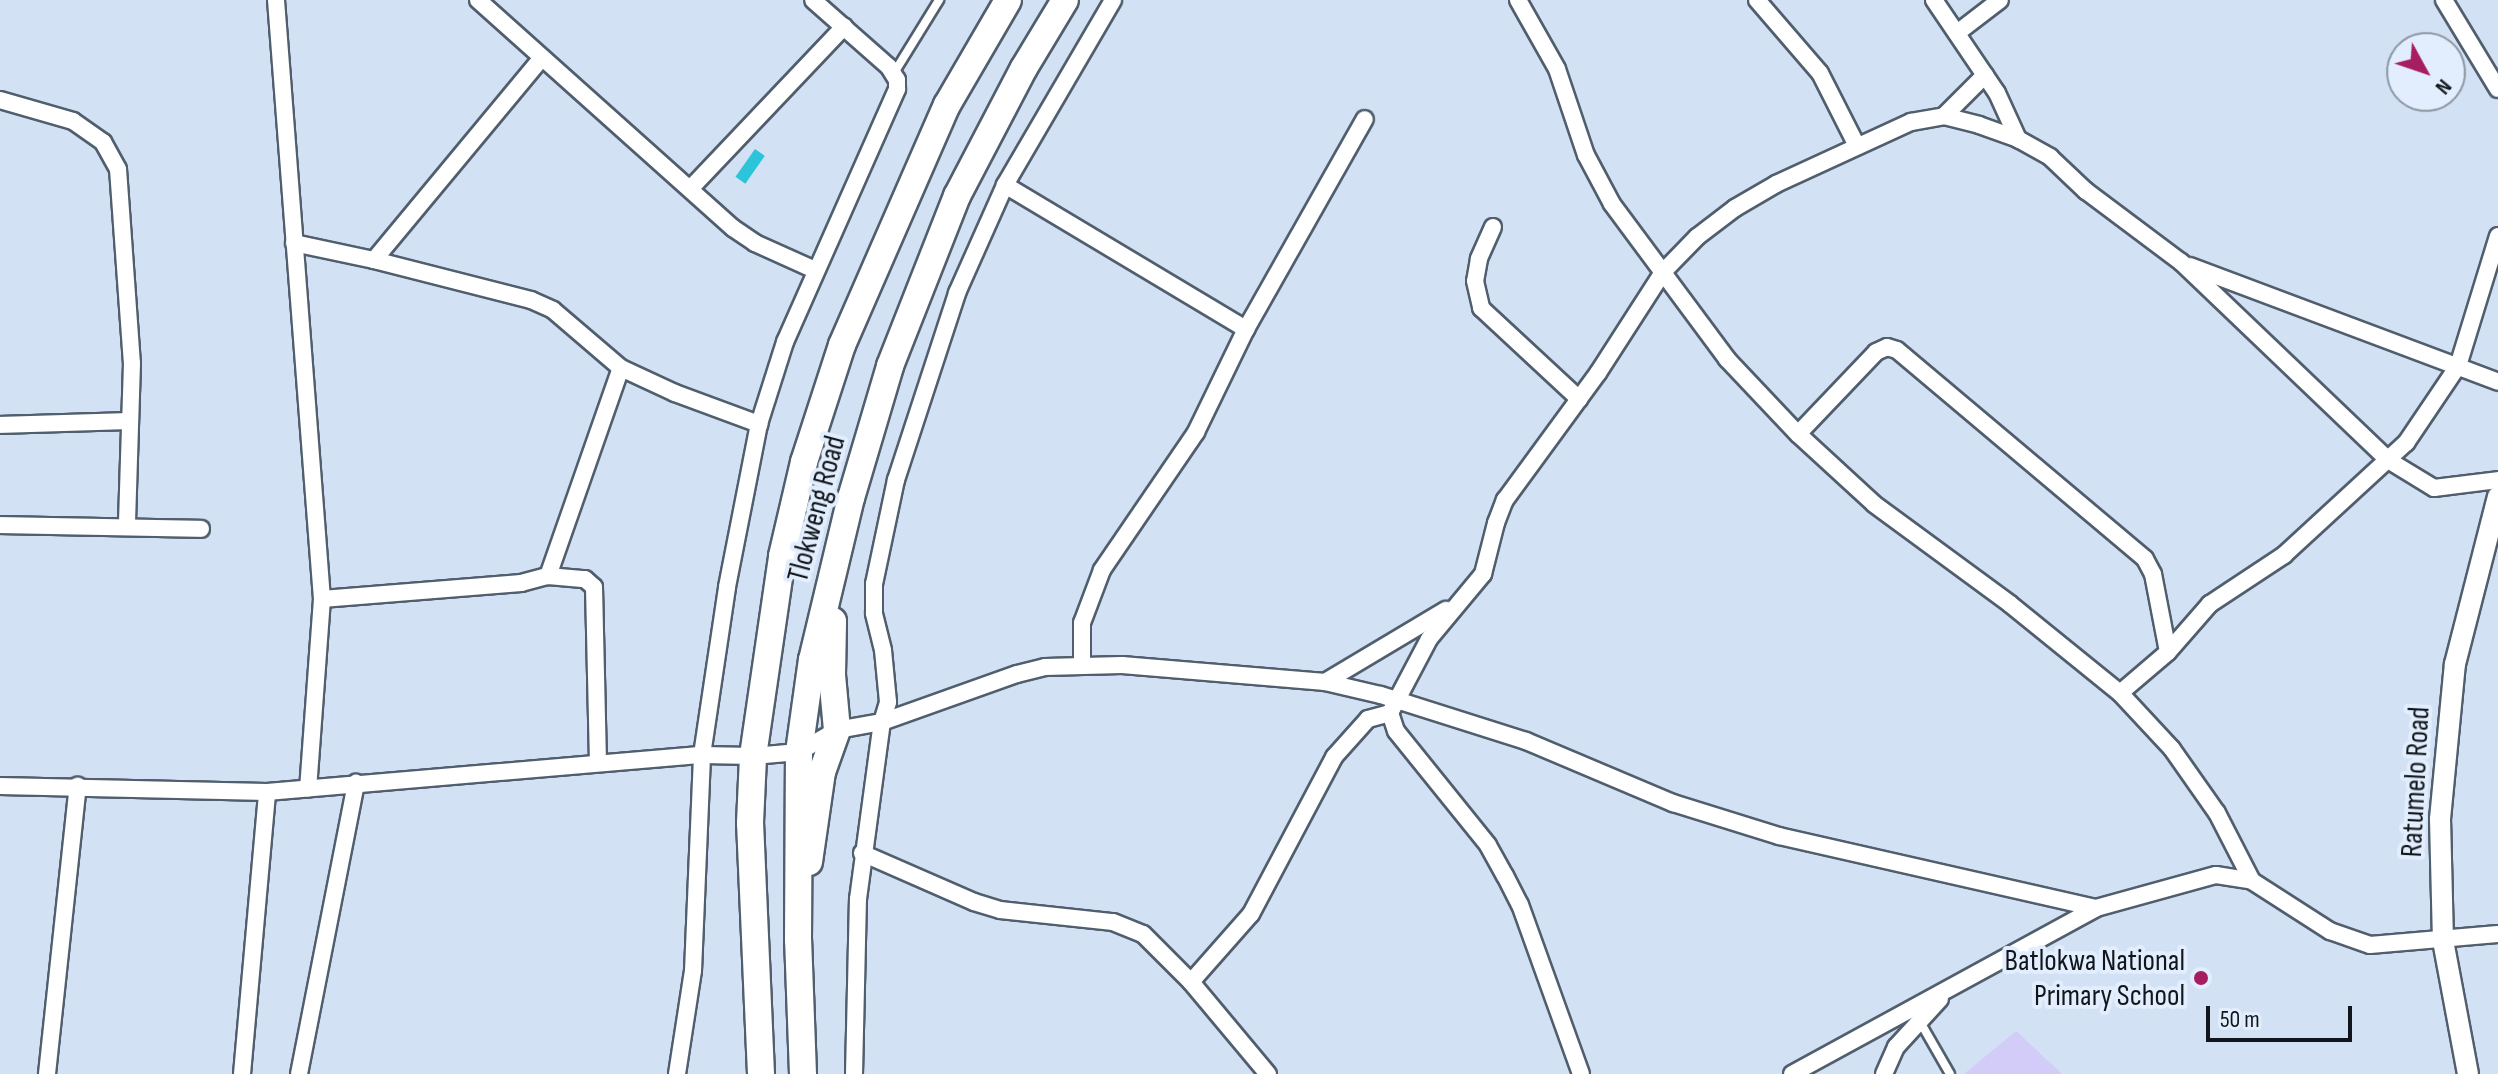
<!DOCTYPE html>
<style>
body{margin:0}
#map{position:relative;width:2498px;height:1074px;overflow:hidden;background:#d2e1f3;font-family:"Sofia Sans Condensed",sans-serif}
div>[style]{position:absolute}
.green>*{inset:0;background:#d3cbf8}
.water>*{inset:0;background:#2bc4d9;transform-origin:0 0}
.roads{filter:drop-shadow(2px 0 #505e6d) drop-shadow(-2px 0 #505e6d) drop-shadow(0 2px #505e6d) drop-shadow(0 -2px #505e6d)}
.service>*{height:8px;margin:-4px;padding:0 4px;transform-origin:4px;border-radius:4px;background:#fff}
.minor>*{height:16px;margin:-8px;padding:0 8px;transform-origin:8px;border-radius:8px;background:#fff}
.tertiary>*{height:20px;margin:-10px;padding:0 10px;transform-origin:10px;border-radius:10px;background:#fff}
.primary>*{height:26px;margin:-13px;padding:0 13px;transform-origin:13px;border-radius:13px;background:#fff}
.dots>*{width:22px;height:22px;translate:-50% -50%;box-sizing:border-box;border:4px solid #e2eefd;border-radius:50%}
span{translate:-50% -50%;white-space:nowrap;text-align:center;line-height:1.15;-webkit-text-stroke:8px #e2eefd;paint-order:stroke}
.street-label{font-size:30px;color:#11161c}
.poi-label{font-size:30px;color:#11161c}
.right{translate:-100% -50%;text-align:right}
.north{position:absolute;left:2386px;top:32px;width:80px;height:80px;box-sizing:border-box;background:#e2eefd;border:2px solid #8e98a3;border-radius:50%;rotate:130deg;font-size:22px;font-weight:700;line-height:32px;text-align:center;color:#11161c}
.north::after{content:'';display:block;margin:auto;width:28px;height:36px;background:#a71d62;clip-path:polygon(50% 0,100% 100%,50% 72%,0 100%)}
.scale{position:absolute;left:2206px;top:1006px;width:146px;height:36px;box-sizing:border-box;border:4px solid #11161c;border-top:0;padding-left:10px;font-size:24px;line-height:28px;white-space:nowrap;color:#11161c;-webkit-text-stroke:6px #e2eefd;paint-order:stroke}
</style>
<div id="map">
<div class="green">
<div style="clip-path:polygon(2016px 1031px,2062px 1074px,1964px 1074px)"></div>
</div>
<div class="water">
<div style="left:755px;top:149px;width:12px;height:34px;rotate:35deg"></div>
</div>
<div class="roads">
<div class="service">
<div style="left:894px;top:73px;width:86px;rotate:-58.3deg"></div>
<div style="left:1919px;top:1020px;width:62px;rotate:60.1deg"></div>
</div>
<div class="minor">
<div style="left:276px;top:0;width:601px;rotate:85.61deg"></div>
<div style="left:322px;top:599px;width:190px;rotate:94.2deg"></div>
<div style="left:478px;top:0;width:342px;rotate:41.8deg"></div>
<div style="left:733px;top:228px;width:27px;rotate:34deg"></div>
<div style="left:755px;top:243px;width:66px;rotate:24.2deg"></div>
<div style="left:1518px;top:0;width:79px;rotate:60.5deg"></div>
<div style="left:1557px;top:69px;width:91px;rotate:71.4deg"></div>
<div style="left:1586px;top:155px;width:55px;rotate:62deg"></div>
<div style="left:1612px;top:204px;width:193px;rotate:53.4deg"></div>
<div style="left:1727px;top:359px;width:103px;rotate:46.6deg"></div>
<div style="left:1798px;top:434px;width:103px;rotate:42.6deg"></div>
<div style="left:1874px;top:504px;width:169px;rotate:36.3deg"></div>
<div style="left:2010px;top:604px;width:141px;rotate:39deg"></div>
<div style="left:2120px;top:693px;width:76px;rotate:47.1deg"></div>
<div style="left:2172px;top:749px;width:78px;rotate:54.9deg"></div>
<div style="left:2217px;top:813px;width:76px;rotate:62.8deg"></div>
<div style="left:1757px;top:0;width:96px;rotate:49.2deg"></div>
<div style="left:1820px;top:73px;width:82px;rotate:63.1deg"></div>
<div style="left:1934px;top:0;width:112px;rotate:55.9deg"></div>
<div style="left:1997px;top:93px;width:51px;rotate:65.5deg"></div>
<div style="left:2444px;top:0;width:104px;rotate:58.8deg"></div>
<div style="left:1957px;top:33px;width:54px;rotate:-37.5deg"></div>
<div style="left:0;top:100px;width:76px;rotate:16deg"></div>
<div style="left:73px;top:121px;width:37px;rotate:35deg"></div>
<div style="left:103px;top:142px;width:31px;rotate:61deg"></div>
<div style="left:118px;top:169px;width:195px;rotate:85.9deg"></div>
<div style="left:132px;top:363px;width:163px;rotate:91.8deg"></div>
<div style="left:1944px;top:116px;width:58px;rotate:-45deg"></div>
<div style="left:1005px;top:185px;width:281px;rotate:30.9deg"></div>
<div style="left:690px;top:189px;width:224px;rotate:-46.5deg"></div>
<div style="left:1493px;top:227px;width:35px;rotate:114deg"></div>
<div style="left:1479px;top:259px;width:22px;rotate:100deg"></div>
<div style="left:1475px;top:281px;width:28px;rotate:77deg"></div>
<div style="left:1481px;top:308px;width:134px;rotate:42.9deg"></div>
<div style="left:294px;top:243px;width:82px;rotate:12deg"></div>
<div style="left:374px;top:260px;width:263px;rotate:-50.3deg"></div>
<div style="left:374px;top:260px;width:162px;rotate:14.3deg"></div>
<div style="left:531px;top:300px;width:24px;rotate:24deg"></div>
<div style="left:553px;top:310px;width:89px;rotate:40.5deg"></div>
<div style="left:621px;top:368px;width:60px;rotate:24.8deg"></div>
<div style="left:675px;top:393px;width:90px;rotate:20.3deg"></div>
<div style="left:2190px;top:266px;width:329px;rotate:20.6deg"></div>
<div style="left:0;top:425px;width:130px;rotate:-1.8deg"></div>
<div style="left:1798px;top:434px;width:113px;rotate:-46.4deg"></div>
<div style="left:1876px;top:352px;width:12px;rotate:-24deg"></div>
<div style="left:1887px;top:347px;width:10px;rotate:17deg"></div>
<div style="left:1897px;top:350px;width:324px;rotate:40.1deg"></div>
<div style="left:2145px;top:559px;width:17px;rotate:62deg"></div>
<div style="left:2153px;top:574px;width:79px;rotate:79.1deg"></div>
<div style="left:0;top:525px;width:201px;rotate:1.1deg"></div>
<div style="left:548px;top:576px;width:37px;rotate:5deg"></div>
<div style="left:585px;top:579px;width:12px;rotate:42deg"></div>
<div style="left:594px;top:587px;width:176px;rotate:88.7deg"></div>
<div style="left:322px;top:599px;width:200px;rotate:-4.6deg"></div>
<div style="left:521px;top:583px;width:28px;rotate:-15deg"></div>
<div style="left:548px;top:576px;width:220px;rotate:-70.7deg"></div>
<div style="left:1082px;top:664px;width:41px;rotate:-90deg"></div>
<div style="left:1082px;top:623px;width:57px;rotate:-69.3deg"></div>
<div style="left:1102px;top:570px;width:167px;rotate:-55.7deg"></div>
<div style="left:1196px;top:432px;width:114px;rotate:-64.1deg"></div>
<div style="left:1246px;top:329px;width:241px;rotate:-60.5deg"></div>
<div style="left:1325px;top:682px;width:141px;rotate:-30.8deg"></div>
<div style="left:2120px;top:693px;width:63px;rotate:-40.5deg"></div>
<div style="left:2168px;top:652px;width:64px;rotate:-48.8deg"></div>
<div style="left:2210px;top:604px;width:89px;rotate:-33.5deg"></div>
<div style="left:2284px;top:555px;width:166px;rotate:-42.6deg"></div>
<div style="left:2406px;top:443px;width:93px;rotate:-56deg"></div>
<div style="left:2458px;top:366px;width:136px;rotate:-72.9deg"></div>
<div style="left:0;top:786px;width:267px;rotate:1.3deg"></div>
<div style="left:267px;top:792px;width:437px;rotate:-4.9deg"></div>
<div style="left:702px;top:755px;width:51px;rotate:1.1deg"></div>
<div style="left:753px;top:756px;width:46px;rotate:-5deg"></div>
<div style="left:799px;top:752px;width:44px;rotate:-30.1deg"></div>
<div style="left:837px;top:730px;width:46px;rotate:-10.1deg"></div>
<div style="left:882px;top:722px;width:143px;rotate:-19.6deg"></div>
<div style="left:1017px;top:674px;width:29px;rotate:-14deg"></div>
<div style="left:1045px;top:667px;width:77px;rotate:-1.5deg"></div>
<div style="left:1122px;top:665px;width:204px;rotate:4.8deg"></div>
<div style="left:1325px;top:682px;width:57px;rotate:13.1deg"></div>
<div style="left:1381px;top:695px;width:152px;rotate:17.6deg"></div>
<div style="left:1526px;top:741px;width:160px;rotate:22.9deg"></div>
<div style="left:1673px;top:803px;width:111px;rotate:17.3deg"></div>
<div style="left:1779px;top:836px;width:325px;rotate:12.8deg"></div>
<div style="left:2096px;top:908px;width:124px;rotate:-15.4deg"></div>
<div style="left:2216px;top:875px;width:36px;rotate:9deg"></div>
<div style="left:2252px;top:881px;width:93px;rotate:32.7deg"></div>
<div style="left:2330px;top:931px;width:42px;rotate:19.3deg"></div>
<div style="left:2370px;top:945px;width:128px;rotate:-4.9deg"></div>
<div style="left:862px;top:853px;width:122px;rotate:23.6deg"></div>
<div style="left:974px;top:902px;width:27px;rotate:17deg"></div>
<div style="left:1000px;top:910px;width:114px;rotate:6.1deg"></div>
<div style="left:1113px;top:922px;width:32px;rotate:22deg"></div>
<div style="left:1143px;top:934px;width:68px;rotate:45deg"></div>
<div style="left:1191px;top:982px;width:120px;rotate:50.1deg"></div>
<div style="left:1191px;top:982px;width:91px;rotate:-48.6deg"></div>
<div style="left:1251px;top:914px;width:178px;rotate:-62.1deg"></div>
<div style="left:1334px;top:757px;width:51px;rotate:-48.2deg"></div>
<div style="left:1368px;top:719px;width:23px;rotate:-15deg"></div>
<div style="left:47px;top:1074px;width:290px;rotate:-83.9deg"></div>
<div style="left:242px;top:1074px;width:283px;rotate:-84.9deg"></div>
<div style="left:299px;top:1074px;width:297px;rotate:-78.9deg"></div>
<div style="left:677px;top:1074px;width:104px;rotate:-81.2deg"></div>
<div style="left:693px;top:971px;width:216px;rotate:-87.6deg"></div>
<div style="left:702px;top:755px;width:170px;rotate:-81.5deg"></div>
<div style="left:727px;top:587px;width:166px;rotate:-78.9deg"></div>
<div style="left:759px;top:424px;width:86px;rotate:-72.4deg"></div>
<div style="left:785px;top:342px;width:277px;rotate:-66.1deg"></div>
<div style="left:897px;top:89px;width:9px;rotate:-90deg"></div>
<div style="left:897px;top:80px;width:15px;rotate:-122deg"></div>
<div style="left:889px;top:67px;width:101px;rotate:-138.6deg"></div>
<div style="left:854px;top:1074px;width:175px;rotate:-88.7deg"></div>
<div style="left:858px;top:899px;width:179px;rotate:-82.3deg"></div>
<div style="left:882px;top:722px;width:21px;rotate:-73deg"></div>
<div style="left:888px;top:702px;width:52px;rotate:-95.5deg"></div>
<div style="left:883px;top:650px;width:38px;rotate:-104deg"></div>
<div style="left:874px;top:613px;width:29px;rotate:-90deg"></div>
<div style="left:874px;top:584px;width:106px;rotate:-78.1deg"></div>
<div style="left:896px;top:480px;width:197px;rotate:-71.9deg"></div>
<div style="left:957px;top:293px;width:118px;rotate:-66deg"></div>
<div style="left:1005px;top:185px;width:214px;rotate:-59.7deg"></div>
<div style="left:1581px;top:1074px;width:180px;rotate:-109.8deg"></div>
<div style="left:1520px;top:905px;width:33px;rotate:-117deg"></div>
<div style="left:1505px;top:876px;width:35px;rotate:-119deg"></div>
<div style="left:1488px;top:845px;width:146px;rotate:-128.9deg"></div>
<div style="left:1396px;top:731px;width:19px;rotate:-108deg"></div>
<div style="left:1390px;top:713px;width:84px;rotate:-62.2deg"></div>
<div style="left:1429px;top:639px;width:85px;rotate:-50.3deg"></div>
<div style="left:1483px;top:574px;width:53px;rotate:-75.7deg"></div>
<div style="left:1496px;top:523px;width:25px;rotate:-69deg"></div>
<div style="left:1505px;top:500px;width:157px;rotate:-53.8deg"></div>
<div style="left:1598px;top:373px;width:120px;rotate:-57.2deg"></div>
<div style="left:1663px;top:272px;width:49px;rotate:-45.8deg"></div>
<div style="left:1697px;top:237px;width:48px;rotate:-37.3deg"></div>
<div style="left:1735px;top:208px;width:48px;rotate:-30.3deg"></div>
<div style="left:1776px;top:184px;width:149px;rotate:-24.7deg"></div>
<div style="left:1911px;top:122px;width:34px;rotate:-10deg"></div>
<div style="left:1944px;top:116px;width:36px;rotate:14deg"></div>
<div style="left:1979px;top:125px;width:41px;rotate:19.7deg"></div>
<div style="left:2018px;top:139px;width:37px;rotate:29deg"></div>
<div style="left:2050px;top:157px;width:50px;rotate:43.4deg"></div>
<div style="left:2086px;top:191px;width:119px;rotate:36.8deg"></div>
<div style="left:2181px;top:262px;width:286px;rotate:43.7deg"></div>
<div style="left:2388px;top:460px;width:54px;rotate:31.3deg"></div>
<div style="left:2434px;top:488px;width:64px;rotate:-7.1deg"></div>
<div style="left:1792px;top:1074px;width:346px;rotate:-28.6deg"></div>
<div style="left:1884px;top:1074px;width:30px;rotate:-66deg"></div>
<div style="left:1896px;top:1047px;width:65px;rotate:-47.5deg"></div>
</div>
<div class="tertiary">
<div style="left:2468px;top:1074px;width:135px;rotate:-100.6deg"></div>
<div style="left:2443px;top:941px;width:122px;rotate:-91.4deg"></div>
<div style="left:2440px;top:819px;width:156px;rotate:-84.5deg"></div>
<div style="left:2455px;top:664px;width:173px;rotate:-75.6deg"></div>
</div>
<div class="primary">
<div style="left:809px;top:862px;width:91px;rotate:-81.8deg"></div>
<div style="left:822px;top:772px;width:45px;rotate:-70.3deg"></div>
<div style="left:837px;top:730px;width:55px;rotate:-95.2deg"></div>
<div style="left:832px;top:675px;width:54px;rotate:-88.9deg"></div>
<div style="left:761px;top:1074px;width:251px;rotate:-92.5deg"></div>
<div style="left:750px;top:823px;width:67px;rotate:-87.4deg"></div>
<div style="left:753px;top:756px;width:202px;rotate:-81.7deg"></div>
<div style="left:782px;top:556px;width:97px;rotate:-76.8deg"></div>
<div style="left:804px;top:462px;width:123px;rotate:-72deg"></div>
<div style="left:842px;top:345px;width:262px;rotate:-66.4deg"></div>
<div style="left:947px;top:105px;width:121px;rotate:-59.8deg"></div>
<div style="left:803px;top:1074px;width:134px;rotate:-92.1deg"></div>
<div style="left:798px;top:940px;width:188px;rotate:-89.7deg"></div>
<div style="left:799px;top:752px;width:93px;rotate:-82deg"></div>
<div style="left:812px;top:660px;width:167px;rotate:-76.5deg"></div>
<div style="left:851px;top:498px;width:138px;rotate:-73.5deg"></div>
<div style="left:890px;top:366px;width:183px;rotate:-68.5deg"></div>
<div style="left:957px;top:196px;width:144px;rotate:-62.4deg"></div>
<div style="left:1024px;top:68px;width:79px;rotate:-58.9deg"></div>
</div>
</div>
<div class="dots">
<div style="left:2201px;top:978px;background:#a71d62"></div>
</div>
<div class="street-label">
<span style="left:817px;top:509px;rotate:-75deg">Tlokweng Road</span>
<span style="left:2416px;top:782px;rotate:-87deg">Ratumelo Road</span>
</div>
<div class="poi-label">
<span class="right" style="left:2185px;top:978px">Batlokwa National<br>Primary School</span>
</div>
<div class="north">N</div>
<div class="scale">50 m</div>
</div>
